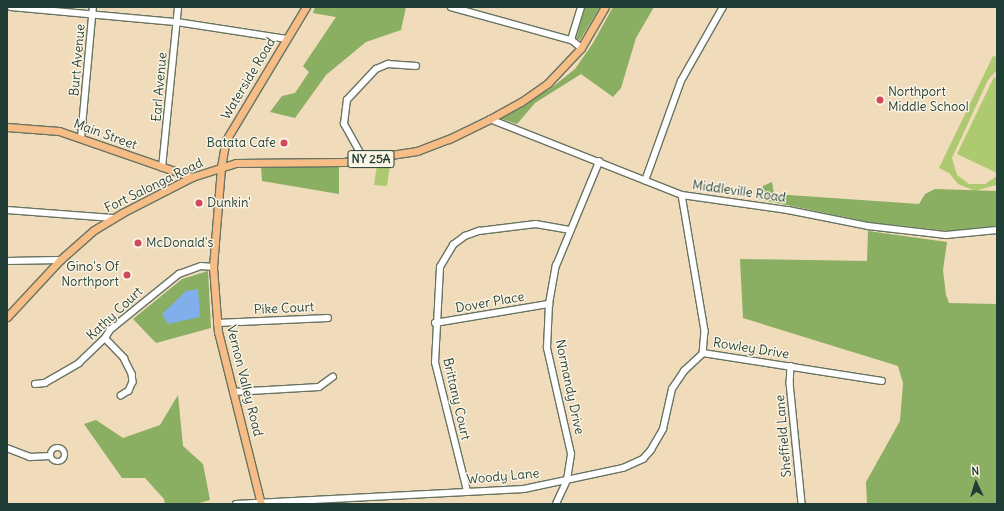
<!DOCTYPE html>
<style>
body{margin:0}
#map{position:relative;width:1004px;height:511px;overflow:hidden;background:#f0dbba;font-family:Delius,sans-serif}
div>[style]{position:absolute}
.green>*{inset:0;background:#aeca70}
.forest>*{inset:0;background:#8aae62}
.water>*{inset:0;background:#80afeb}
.roads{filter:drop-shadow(1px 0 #687463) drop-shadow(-1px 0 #687463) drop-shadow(0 1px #687463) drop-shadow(0 -1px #687463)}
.minor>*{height:5.5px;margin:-2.75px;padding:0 2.75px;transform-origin:2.75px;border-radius:2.75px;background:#fff}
.minor>.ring{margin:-2.75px;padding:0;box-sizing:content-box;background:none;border:5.5px solid #fff;border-radius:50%}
.major>*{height:7px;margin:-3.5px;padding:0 3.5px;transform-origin:3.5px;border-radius:3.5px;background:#f6be86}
.dots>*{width:11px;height:11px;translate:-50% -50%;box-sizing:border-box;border:2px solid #fcf5e5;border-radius:50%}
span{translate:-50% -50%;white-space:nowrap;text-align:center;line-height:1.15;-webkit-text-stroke:3px #fcf5e5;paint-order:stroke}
.shield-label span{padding:1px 3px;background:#fcf5e5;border:1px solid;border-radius:3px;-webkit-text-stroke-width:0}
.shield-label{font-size:12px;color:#1f3d34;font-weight:700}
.street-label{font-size:13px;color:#1f3d34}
.poi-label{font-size:13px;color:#1f3d34}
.left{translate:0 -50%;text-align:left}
.right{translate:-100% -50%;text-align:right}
.frame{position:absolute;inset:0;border:8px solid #1f3d34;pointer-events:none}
.north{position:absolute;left:956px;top:463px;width:40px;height:40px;-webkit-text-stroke:3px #fcf5e5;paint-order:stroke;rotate:356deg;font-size:11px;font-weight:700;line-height:16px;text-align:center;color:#1f3d34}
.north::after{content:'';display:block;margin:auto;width:14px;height:18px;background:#1f3d34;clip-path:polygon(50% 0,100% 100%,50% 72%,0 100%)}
</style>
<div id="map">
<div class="green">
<div style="clip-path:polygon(993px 56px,997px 57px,997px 70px,988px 80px,952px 158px,957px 175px,969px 184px,985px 184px,997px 176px,996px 185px,975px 191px,958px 184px,949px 173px,939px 168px)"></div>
<div style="clip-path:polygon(994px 77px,997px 79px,997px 173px,957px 154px)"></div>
<div style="clip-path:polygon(390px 164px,387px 186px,374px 185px,377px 165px)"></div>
</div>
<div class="forest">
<div style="clip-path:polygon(315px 7px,406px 7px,401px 30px,366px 42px,326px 75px,295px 118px,270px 112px,282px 96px,295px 93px,309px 72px,303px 66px,336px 17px,313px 13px)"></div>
<div style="clip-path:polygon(585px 7px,600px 7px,580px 40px,576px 39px)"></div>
<div style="clip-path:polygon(613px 7px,654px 7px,636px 38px,621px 88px,613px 97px,581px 74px,535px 103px,517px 124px,499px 118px,550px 89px,575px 69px,593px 43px)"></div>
<div style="clip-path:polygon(261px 165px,339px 167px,339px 194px,262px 181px)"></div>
<div style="clip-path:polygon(772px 182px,774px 194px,919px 204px,925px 194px,935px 189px,997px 191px,997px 226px,948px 231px,868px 222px,759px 199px,763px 186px)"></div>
<div style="clip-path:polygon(868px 231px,947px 242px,943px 270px,946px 295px,949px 303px,997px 304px,997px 504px,867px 504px,866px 482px,900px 421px,903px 383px,898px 366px,743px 318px,740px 259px,867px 261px)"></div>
<div style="clip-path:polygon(208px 271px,211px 328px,156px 343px,133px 319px,182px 279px)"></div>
<div style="clip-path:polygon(178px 395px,183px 446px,203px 464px,210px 500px,196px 504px,165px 504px,164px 499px,145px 478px,122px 478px,84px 424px,96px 420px,123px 438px,160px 425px)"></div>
</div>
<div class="water">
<div style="clip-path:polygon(198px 289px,200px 317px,168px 324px,162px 314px,186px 291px)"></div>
</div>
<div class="roads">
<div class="minor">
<div style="left:11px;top:7px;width:167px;rotate:5.2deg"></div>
<div style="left:177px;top:22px;width:111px;rotate:8.8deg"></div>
<div style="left:451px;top:7px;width:124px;rotate:15.4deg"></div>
<div style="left:581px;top:48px;width:13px;rotate:-141deg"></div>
<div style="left:571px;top:40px;width:34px;rotate:-73deg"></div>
<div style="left:490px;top:119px;width:206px;rotate:21.6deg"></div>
<div style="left:682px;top:195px;width:107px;rotate:8.1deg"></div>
<div style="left:788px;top:210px;width:82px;rotate:11.3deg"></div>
<div style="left:868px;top:226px;width:79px;rotate:6.6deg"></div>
<div style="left:946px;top:235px;width:51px;rotate:-5.6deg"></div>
<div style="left:81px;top:138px;width:132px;rotate:-84.8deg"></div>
<div style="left:364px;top:160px;width:41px;rotate:-119.1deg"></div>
<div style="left:344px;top:124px;width:24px;rotate:-83deg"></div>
<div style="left:347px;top:100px;width:42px;rotate:-46.9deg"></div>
<div style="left:376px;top:69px;width:13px;rotate:-23deg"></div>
<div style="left:388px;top:64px;width:28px;rotate:4deg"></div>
<div style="left:162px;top:168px;width:162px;rotate:-84.3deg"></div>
<div style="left:645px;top:181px;width:106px;rotate:-70.2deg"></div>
<div style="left:681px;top:81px;width:85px;rotate:-60.4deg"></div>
<div style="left:682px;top:195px;width:138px;rotate:80.4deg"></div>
<div style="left:705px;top:331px;width:22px;rotate:95deg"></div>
<div style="left:703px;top:353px;width:181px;rotate:8.9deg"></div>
<div style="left:7px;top:210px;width:106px;rotate:4.3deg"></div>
<div style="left:7px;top:261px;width:53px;rotate:-1.1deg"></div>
<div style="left:217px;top:323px;width:111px;rotate:-2.6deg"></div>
<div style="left:435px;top:323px;width:116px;rotate:-9.5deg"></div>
<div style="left:105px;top:338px;width:28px;rotate:46deg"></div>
<div style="left:124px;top:358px;width:18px;rotate:63deg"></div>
<div style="left:132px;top:374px;width:8px;rotate:83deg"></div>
<div style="left:133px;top:382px;width:10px;rotate:114deg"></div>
<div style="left:129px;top:391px;width:9px;rotate:148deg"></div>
<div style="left:791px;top:366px;width:17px;rotate:93deg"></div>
<div style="left:790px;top:383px;width:122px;rotate:84.3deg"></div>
<div style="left:35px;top:384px;width:10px;rotate:-6deg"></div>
<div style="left:45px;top:383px;width:39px;rotate:-30deg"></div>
<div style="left:79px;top:363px;width:36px;rotate:-44deg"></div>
<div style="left:105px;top:338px;width:9px;rotate:-58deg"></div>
<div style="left:110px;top:330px;width:89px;rotate:-39.1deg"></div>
<div style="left:179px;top:274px;width:23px;rotate:-20deg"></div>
<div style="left:201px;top:266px;width:12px;rotate:5deg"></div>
<div style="left:233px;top:392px;width:86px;rotate:-3.3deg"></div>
<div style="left:319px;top:387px;width:17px;rotate:-36deg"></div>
<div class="ring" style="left:51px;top:448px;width:8.5px;height:8.5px"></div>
<div style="left:7px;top:448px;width:25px;rotate:21deg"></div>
<div style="left:30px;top:457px;width:20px;rotate:-3deg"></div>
<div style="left:467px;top:491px;width:132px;rotate:-104deg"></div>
<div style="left:435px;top:363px;width:96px;rotate:-87deg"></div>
<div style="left:440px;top:267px;width:26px;rotate:-59deg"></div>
<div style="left:453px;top:245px;width:15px;rotate:-37deg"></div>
<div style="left:465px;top:236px;width:15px;rotate:-20deg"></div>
<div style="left:479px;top:231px;width:57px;rotate:-7deg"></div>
<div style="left:536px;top:224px;width:35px;rotate:10deg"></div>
<div style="left:236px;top:504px;width:288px;rotate:-3deg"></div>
<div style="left:524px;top:489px;width:101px;rotate:-12deg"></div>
<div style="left:623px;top:468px;width:22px;rotate:-24deg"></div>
<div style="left:643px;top:459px;width:12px;rotate:-48deg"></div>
<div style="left:651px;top:450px;width:24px;rotate:-60deg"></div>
<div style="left:663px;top:429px;width:41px;rotate:-77.3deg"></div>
<div style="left:672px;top:389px;width:22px;rotate:-56deg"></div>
<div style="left:684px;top:371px;width:26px;rotate:-43deg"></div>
<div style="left:556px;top:504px;width:26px;rotate:-65deg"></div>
<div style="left:567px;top:480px;width:26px;rotate:-81deg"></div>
<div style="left:571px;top:454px;width:109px;rotate:-102.8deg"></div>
<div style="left:547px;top:348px;width:44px;rotate:-87.4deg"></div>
<div style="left:549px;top:304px;width:39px;rotate:-80deg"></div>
<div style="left:556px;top:266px;width:113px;rotate:-67.5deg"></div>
</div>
<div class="major">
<div style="left:7px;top:127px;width:52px;rotate:4.4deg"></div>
<div style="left:59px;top:131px;width:141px;rotate:19.1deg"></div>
<div style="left:7px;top:317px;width:78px;rotate:-47.1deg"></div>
<div style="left:60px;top:260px;width:45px;rotate:-41.4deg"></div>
<div style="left:94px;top:230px;width:33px;rotate:-31deg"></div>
<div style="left:122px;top:213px;width:79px;rotate:-27.2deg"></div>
<div style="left:192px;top:177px;width:46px;rotate:-17.7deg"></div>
<div style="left:236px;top:163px;width:108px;rotate:-0.5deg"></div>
<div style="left:344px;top:162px;width:74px;rotate:-8.6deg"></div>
<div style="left:417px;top:151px;width:34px;rotate:-21deg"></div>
<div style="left:449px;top:139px;width:46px;rotate:-26deg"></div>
<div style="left:490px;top:119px;width:35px;rotate:-29deg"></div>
<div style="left:521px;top:102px;width:33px;rotate:-35deg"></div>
<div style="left:548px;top:83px;width:48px;rotate:-46.7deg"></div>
<div style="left:581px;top:48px;width:48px;rotate:-59.7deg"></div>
<div style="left:261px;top:504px;width:177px;rotate:-104deg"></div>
<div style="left:218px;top:332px;width:65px;rotate:-94.4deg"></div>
<div style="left:213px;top:267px;width:100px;rotate:-85.4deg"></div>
<div style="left:221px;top:167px;width:27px;rotate:-80deg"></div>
<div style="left:226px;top:140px;width:155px;rotate:-59deg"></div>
</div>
</div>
<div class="dots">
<div style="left:880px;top:100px;background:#d1495b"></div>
<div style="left:284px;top:143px;background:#d1495b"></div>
<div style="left:199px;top:203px;background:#d1495b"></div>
<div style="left:138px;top:243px;background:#d1495b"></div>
<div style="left:127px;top:275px;background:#d1495b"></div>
</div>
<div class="shield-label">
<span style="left:371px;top:159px">NY 25A</span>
</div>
<div class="street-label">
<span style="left:78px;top:60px;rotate:-85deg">Burt Avenue</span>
<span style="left:249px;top:79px;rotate:-59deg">Waterside Road</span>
<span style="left:160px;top:87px;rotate:-85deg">Earl Avenue</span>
<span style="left:105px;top:135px;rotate:20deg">Main Street</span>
<span style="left:154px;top:186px;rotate:-26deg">Fort Salonga Road</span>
<span style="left:739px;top:192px;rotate:8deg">Middleville Road</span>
<span style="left:490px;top:303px;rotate:-10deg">Dover Place</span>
<span style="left:284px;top:309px;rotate:-3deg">Pike Court</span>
<span style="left:115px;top:314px;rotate:-43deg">Kathy Court</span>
<span style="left:751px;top:349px;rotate:9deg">Rowley Drive</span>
<span style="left:244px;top:381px;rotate:76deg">Vernon Valley Road</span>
<span style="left:569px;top:387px;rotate:78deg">Normandy Drive</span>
<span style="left:456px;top:399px;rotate:77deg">Brittany Court</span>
<span style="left:784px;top:436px;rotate:-95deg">Sheffield Lane</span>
<span style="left:503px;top:477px;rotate:-5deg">Woody Lane</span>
</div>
<div class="poi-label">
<span class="left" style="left:888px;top:100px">Northport<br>Middle School</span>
<span class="right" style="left:276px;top:143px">Batata Cafe</span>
<span class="left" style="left:207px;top:203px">Dunkin'</span>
<span class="left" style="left:146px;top:243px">McDonald's</span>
<span class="right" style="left:119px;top:275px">Gino's Of<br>Northport</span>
</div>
<div class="frame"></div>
<div class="north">N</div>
</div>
